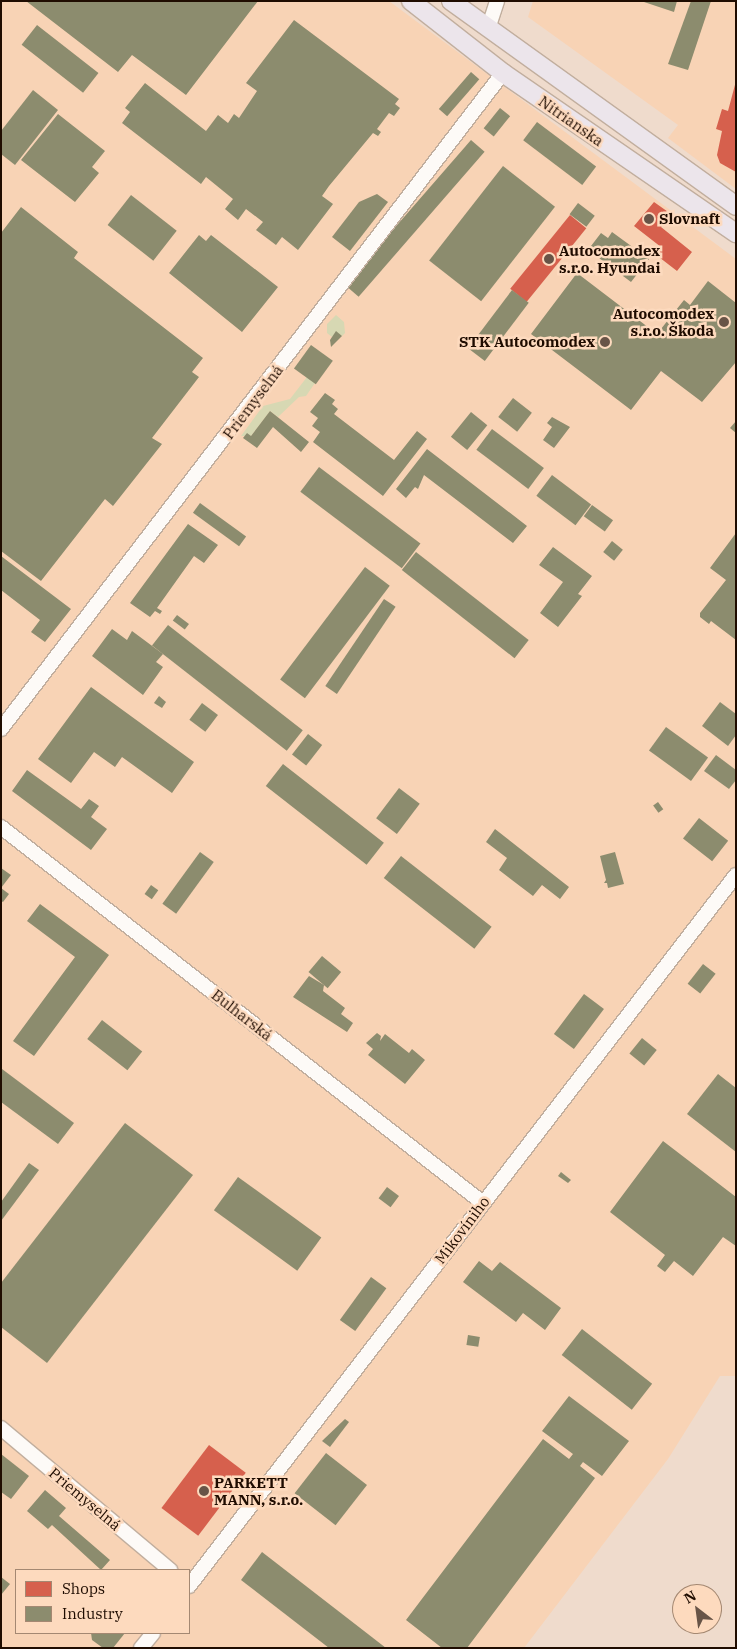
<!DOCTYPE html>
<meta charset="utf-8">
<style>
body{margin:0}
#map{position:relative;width:737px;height:1649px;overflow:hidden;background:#efdbcc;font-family:"IBM Plex Serif",serif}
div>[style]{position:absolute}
.built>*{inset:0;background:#f8d3b5}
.green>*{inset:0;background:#d7d8b3}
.shops>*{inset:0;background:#d6604d;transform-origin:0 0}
.industry>*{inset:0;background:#8c8c6e;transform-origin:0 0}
.roads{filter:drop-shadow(1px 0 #c1ae9e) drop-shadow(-1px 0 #c1ae9e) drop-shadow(0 1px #c1ae9e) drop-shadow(0 -1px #c1ae9e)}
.minor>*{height:14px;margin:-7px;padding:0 7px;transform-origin:7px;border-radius:7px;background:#fdfaf7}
.major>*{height:18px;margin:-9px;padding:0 9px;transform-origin:9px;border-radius:9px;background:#ece5eb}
.dots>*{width:14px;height:14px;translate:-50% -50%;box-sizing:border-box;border:2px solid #fddabe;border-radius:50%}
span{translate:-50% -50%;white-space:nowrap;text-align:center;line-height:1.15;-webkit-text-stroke:5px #fddabe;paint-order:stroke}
.street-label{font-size:15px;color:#1f0c00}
.poi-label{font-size:15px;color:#1f0c00;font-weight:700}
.left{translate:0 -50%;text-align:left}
.right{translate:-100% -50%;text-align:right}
.frame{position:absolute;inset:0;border:2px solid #1f0c00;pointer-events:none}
.legend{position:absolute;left:15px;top:1569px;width:175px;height:65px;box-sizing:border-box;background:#fddabe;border:1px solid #a48872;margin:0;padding:6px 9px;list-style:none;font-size:15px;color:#1f0c00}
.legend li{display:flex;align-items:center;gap:10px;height:25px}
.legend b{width:25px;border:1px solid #a48872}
.north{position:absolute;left:672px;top:1584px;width:50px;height:50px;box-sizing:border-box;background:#fddabe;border:1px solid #a48872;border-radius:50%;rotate:330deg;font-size:14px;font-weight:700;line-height:20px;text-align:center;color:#1f0c00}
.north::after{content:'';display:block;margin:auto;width:18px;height:22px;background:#685447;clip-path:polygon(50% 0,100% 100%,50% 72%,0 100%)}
</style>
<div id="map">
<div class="built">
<div style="clip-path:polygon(evenodd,1px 1px,389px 1px,736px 259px,736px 1376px,720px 1376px,668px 1459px,524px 1648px,1px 1648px,1px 1px,16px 1570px,189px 1570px,189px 1633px,16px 1633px,16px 1570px)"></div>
<div style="clip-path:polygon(533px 1px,736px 1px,736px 189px,668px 138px,678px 125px,528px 17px)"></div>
</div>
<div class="green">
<div style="clip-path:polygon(336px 315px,344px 322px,345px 333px,342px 336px,336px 332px,332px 337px,327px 333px,327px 324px)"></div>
<div style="clip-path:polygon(307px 377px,315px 383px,306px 396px,299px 397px,278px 417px,270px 411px,251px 436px,241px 436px,263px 406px,290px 399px)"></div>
</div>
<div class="shops">
<div style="clip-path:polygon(736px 81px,736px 172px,720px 163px,717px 155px,722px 131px,716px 129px,722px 109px,728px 111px)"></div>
<div style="clip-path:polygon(654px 202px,671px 214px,661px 227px,692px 252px,677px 271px,655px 254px,661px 247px,634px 226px)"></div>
<div style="left:570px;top:215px;width:21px;height:95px;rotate:39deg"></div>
<div style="left:209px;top:1445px;width:46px;height:79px;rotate:37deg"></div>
</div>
<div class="industry">
<div style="clip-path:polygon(26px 1px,258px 1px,186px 95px,132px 55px,118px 72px)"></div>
<div style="clip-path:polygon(641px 1px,677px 1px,674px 12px)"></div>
<div style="clip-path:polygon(691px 1px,711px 1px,688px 70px,668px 64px)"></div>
<div style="clip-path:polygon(294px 20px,399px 99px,395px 104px,400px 108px,394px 116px,389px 113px,377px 129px,381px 132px,378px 136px,373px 133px,329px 186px,322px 196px,333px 204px,298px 250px,282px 237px,276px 245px,256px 230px,263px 222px,246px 209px,238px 220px,225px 209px,233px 199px,206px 177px,201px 184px,122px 123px,130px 112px,125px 108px,145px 83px,206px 131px,218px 115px,228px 123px,234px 114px,239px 118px,257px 91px,246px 83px)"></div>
<div style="left:37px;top:25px;width:78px;height:25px;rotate:38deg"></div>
<div style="left:471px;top:72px;width:11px;height:49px;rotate:41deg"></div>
<div style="clip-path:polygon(33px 90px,58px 110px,15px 165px,1px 154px,1px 131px)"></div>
<div style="left:500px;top:108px;width:13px;height:26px;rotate:39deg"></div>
<div style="clip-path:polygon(58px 114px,105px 151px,92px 167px,99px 173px,75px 202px,21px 160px)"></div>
<div style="left:537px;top:122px;width:74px;height:23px;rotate:37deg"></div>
<div style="left:471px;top:140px;width:18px;height:192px;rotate:41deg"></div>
<div style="left:503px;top:166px;width:66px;height:120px;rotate:38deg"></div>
<div style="clip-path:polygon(377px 194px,388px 202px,350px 251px,332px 237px,359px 202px)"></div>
<div style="left:131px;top:195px;width:58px;height:38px;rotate:38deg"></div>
<div style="left:578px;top:203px;width:21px;height:14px;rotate:37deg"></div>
<div style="clip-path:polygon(21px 207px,78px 252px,74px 258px,203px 358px,192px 372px,199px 377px,152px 438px,162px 444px,113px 506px,105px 499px,41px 581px,1px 551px,1px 233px)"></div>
<div style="clip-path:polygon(612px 232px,649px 259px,631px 282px,591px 252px,594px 249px,591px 246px,601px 233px,608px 238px)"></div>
<div style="clip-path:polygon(199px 235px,206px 241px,211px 235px,278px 287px,242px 332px,169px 273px)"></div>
<div style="clip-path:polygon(577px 273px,657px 334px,684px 300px,690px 305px,708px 281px,736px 303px,736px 362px,702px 402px,661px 371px,631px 410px,531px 334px)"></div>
<div style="left:512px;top:290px;width:21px;height:73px;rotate:37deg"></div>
<div style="clip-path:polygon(336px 331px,342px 336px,331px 347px,330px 340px)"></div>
<div style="left:311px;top:345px;width:27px;height:29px;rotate:36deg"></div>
<div style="clip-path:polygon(325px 393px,335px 400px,332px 404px,338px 409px,334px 414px,394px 460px,417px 431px,427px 439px,383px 496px,313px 442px,320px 432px,312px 426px,318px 418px,310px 412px)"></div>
<div style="left:513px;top:398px;width:24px;height:24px;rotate:38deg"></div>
<div style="clip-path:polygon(270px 411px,309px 442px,301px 452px,273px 427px,257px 448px,243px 438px,247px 433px,251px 436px)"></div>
<div style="left:471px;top:412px;width:21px;height:32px;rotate:39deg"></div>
<div style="clip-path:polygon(552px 417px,570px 427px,554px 448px,543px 440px,552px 427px,547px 423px)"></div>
<div style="clip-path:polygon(736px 421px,736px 433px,730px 428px)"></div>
<div style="left:492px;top:429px;width:65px;height:26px;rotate:37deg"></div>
<div style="clip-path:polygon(427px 449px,527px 526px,513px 543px,424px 475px,418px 489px,415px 487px,406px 498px,396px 489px)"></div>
<div style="left:319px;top:467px;width:127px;height:31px;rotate:37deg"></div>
<div style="left:552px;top:475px;width:49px;height:26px;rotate:37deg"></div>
<div style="left:200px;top:503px;width:57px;height:12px;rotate:36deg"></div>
<div style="left:592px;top:505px;width:26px;height:14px;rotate:36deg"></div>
<div style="clip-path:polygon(188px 524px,218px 545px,204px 563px,194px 556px,157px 608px,162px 611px,160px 614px,155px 611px,150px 617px,130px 603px)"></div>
<div style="clip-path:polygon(736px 533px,736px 640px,711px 621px,709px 624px,700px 617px,700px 613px,726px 580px,710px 568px)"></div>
<div style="left:612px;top:541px;width:14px;height:14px;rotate:39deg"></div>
<div style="clip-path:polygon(553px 547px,592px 576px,578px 594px,582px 596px,558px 627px,540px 613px,563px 582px,539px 565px)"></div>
<div style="left:416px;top:552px;width:143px;height:23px;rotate:38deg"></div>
<div style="clip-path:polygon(1px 556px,71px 609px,45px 642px,31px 632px,40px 620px,1px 590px)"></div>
<div style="left:365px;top:567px;width:31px;height:141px;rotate:37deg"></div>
<div style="left:384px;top:599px;width:14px;height:105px;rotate:34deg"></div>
<div style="left:177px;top:615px;width:15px;height:7px;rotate:37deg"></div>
<div style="left:168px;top:625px;width:171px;height:26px;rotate:38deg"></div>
<div style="clip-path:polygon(112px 629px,127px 640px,132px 631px,163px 654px,156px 662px,163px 667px,143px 695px,92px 656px)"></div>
<div style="clip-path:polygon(91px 687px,194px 762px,172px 793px,122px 757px,115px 767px,94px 752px,71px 783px,38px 759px)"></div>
<div style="clip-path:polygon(159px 696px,166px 702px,162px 708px,154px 703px)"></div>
<div style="clip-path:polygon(720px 702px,736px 714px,736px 735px,728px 746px,702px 726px)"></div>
<div style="left:202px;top:703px;width:20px;height:21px;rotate:37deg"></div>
<div style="left:666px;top:727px;width:52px;height:29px;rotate:36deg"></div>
<div style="left:308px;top:734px;width:18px;height:26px;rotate:38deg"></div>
<div style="clip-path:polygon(716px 755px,736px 770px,736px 780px,729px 789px,704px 771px)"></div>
<div style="left:283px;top:764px;width:128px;height:28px;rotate:38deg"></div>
<div style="clip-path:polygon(27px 770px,81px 809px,89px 799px,99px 806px,91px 817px,107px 829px,91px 850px,12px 791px)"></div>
<div style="left:399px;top:788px;width:26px;height:38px;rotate:37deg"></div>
<div style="left:658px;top:802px;width:9px;height:6px;rotate:54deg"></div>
<div style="left:699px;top:818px;width:37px;height:26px;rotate:38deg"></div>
<div style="clip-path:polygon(495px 829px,569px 887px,560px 899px,542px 885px,533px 896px,499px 870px,507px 858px,486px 842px)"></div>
<div style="left:200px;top:852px;width:17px;height:64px;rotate:36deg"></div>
<div style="clip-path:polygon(615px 852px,624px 884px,608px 888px,607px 883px,604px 883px,606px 880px,600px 856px)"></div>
<div style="left:401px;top:856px;width:115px;height:28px;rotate:38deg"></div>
<div style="clip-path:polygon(1px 868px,11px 875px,1px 888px)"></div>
<div style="left:151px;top:885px;width:9px;height:11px;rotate:36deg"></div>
<div style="clip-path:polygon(1px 888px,9px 894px,3px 902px,1px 901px)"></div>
<div style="clip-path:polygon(40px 904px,109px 955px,34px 1056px,13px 1041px,75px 957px,27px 921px)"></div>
<div style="left:322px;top:956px;width:25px;height:21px;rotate:40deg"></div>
<div style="left:703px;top:964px;width:16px;height:25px;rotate:38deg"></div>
<div style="clip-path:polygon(309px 976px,324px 985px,323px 991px,345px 1008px,341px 1014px,353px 1023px,347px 1032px,293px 997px)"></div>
<div style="left:584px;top:994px;width:25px;height:50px;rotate:37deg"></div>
<div style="left:102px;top:1020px;width:51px;height:24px;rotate:38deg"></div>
<div style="clip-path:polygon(377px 1033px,381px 1036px,380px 1041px,385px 1034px,409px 1053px,412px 1049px,425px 1060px,405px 1084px,368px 1055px,373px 1049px,366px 1043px)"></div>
<div style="left:642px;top:1038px;width:19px;height:20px;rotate:39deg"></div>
<div style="clip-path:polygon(2px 1069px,74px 1123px,58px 1144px,1px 1102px)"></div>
<div style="clip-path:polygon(718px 1074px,736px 1088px,736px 1152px,687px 1114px)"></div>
<div style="clip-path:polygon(125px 1123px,193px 1175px,47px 1363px,1px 1327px,1px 1283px)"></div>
<div style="clip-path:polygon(663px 1141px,736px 1197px,736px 1246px,723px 1237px,693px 1276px,674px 1261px,665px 1272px,657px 1266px,665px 1255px,610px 1212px)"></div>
<div style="clip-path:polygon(29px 1163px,39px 1170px,1px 1221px,1px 1202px)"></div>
<div style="clip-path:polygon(561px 1172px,571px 1180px,568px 1183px,558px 1176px)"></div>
<div style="left:238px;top:1177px;width:103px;height:41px;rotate:36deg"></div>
<div style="left:387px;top:1187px;width:15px;height:14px;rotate:37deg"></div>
<div style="clip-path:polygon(479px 1261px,492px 1271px,500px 1262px,561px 1308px,545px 1330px,523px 1313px,516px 1322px,463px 1282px)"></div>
<div style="left:371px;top:1277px;width:19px;height:53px;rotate:36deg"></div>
<div style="left:582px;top:1329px;width:89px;height:33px;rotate:38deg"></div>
<div style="left:468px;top:1335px;width:12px;height:10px;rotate:9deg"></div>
<div style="clip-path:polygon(569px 1396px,629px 1441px,602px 1476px,583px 1462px,580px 1466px,595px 1478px,467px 1648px,442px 1648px,406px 1620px,543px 1439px,569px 1459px,573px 1454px,542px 1431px)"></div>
<div style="clip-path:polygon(345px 1419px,349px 1422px,330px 1447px,322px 1441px)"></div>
<div style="left:326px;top:1453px;width:52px;height:51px;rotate:38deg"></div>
<div style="clip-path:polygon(1px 1454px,29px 1476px,11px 1499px,1px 1492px)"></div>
<div style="clip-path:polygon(45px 1490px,66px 1508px,59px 1516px,110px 1560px,101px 1570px,52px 1525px,48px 1529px,27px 1511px)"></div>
<div style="clip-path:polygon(262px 1552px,386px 1648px,329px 1648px,241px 1580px)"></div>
<div style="clip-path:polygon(1px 1577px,10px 1584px,1px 1595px)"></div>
<div style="clip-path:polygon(91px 1633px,125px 1633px,113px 1648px,103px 1648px,92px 1640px)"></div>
</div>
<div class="roads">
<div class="minor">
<div style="left:488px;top:29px;width:29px;rotate:-72deg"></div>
<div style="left:1px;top:729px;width:826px;rotate:-52.58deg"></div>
<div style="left:1px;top:827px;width:611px;rotate:37.96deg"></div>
<div style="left:1px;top:1428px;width:221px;rotate:40deg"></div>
<div style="left:189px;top:1586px;width:897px;rotate:-52.43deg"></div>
<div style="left:141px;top:1648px;width:19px;rotate:-51deg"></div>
</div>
<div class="major">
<div style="left:411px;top:1px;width:117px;rotate:38deg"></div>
<div style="left:503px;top:73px;width:283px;rotate:34.5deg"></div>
<div style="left:451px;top:1px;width:351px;rotate:35.7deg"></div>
</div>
</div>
<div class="dots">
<div style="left:649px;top:219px;background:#685447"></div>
<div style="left:549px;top:259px;background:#685447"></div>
<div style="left:724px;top:322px;background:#685447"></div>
<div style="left:605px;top:342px;background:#685447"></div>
<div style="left:204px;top:1491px;background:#685447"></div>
</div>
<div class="street-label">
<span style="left:571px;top:121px;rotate:35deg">Nitrianska</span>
<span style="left:253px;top:402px;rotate:-53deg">Priemyselná</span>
<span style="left:242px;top:1015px;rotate:38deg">Bulharská</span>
<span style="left:462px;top:1230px;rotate:-53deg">Mikovíniho</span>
<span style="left:85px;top:1499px;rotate:40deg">Priemyselná</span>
</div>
<div class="poi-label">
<span class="left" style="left:659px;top:219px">Slovnaft</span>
<span class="left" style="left:559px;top:259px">Autocomodex<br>s.r.o. Hyundai</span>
<span class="right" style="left:714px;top:322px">Autocomodex<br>s.r.o. Škoda</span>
<span class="right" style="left:595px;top:342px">STK Autocomodex</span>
<span class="left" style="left:214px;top:1491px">PARKETT<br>MANN, s.r.o.</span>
</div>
<div class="frame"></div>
<ul class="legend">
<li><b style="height:14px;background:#d6604d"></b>Shops</li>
<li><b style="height:14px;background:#8c8c6e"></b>Industry</li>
</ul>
<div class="north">N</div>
</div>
